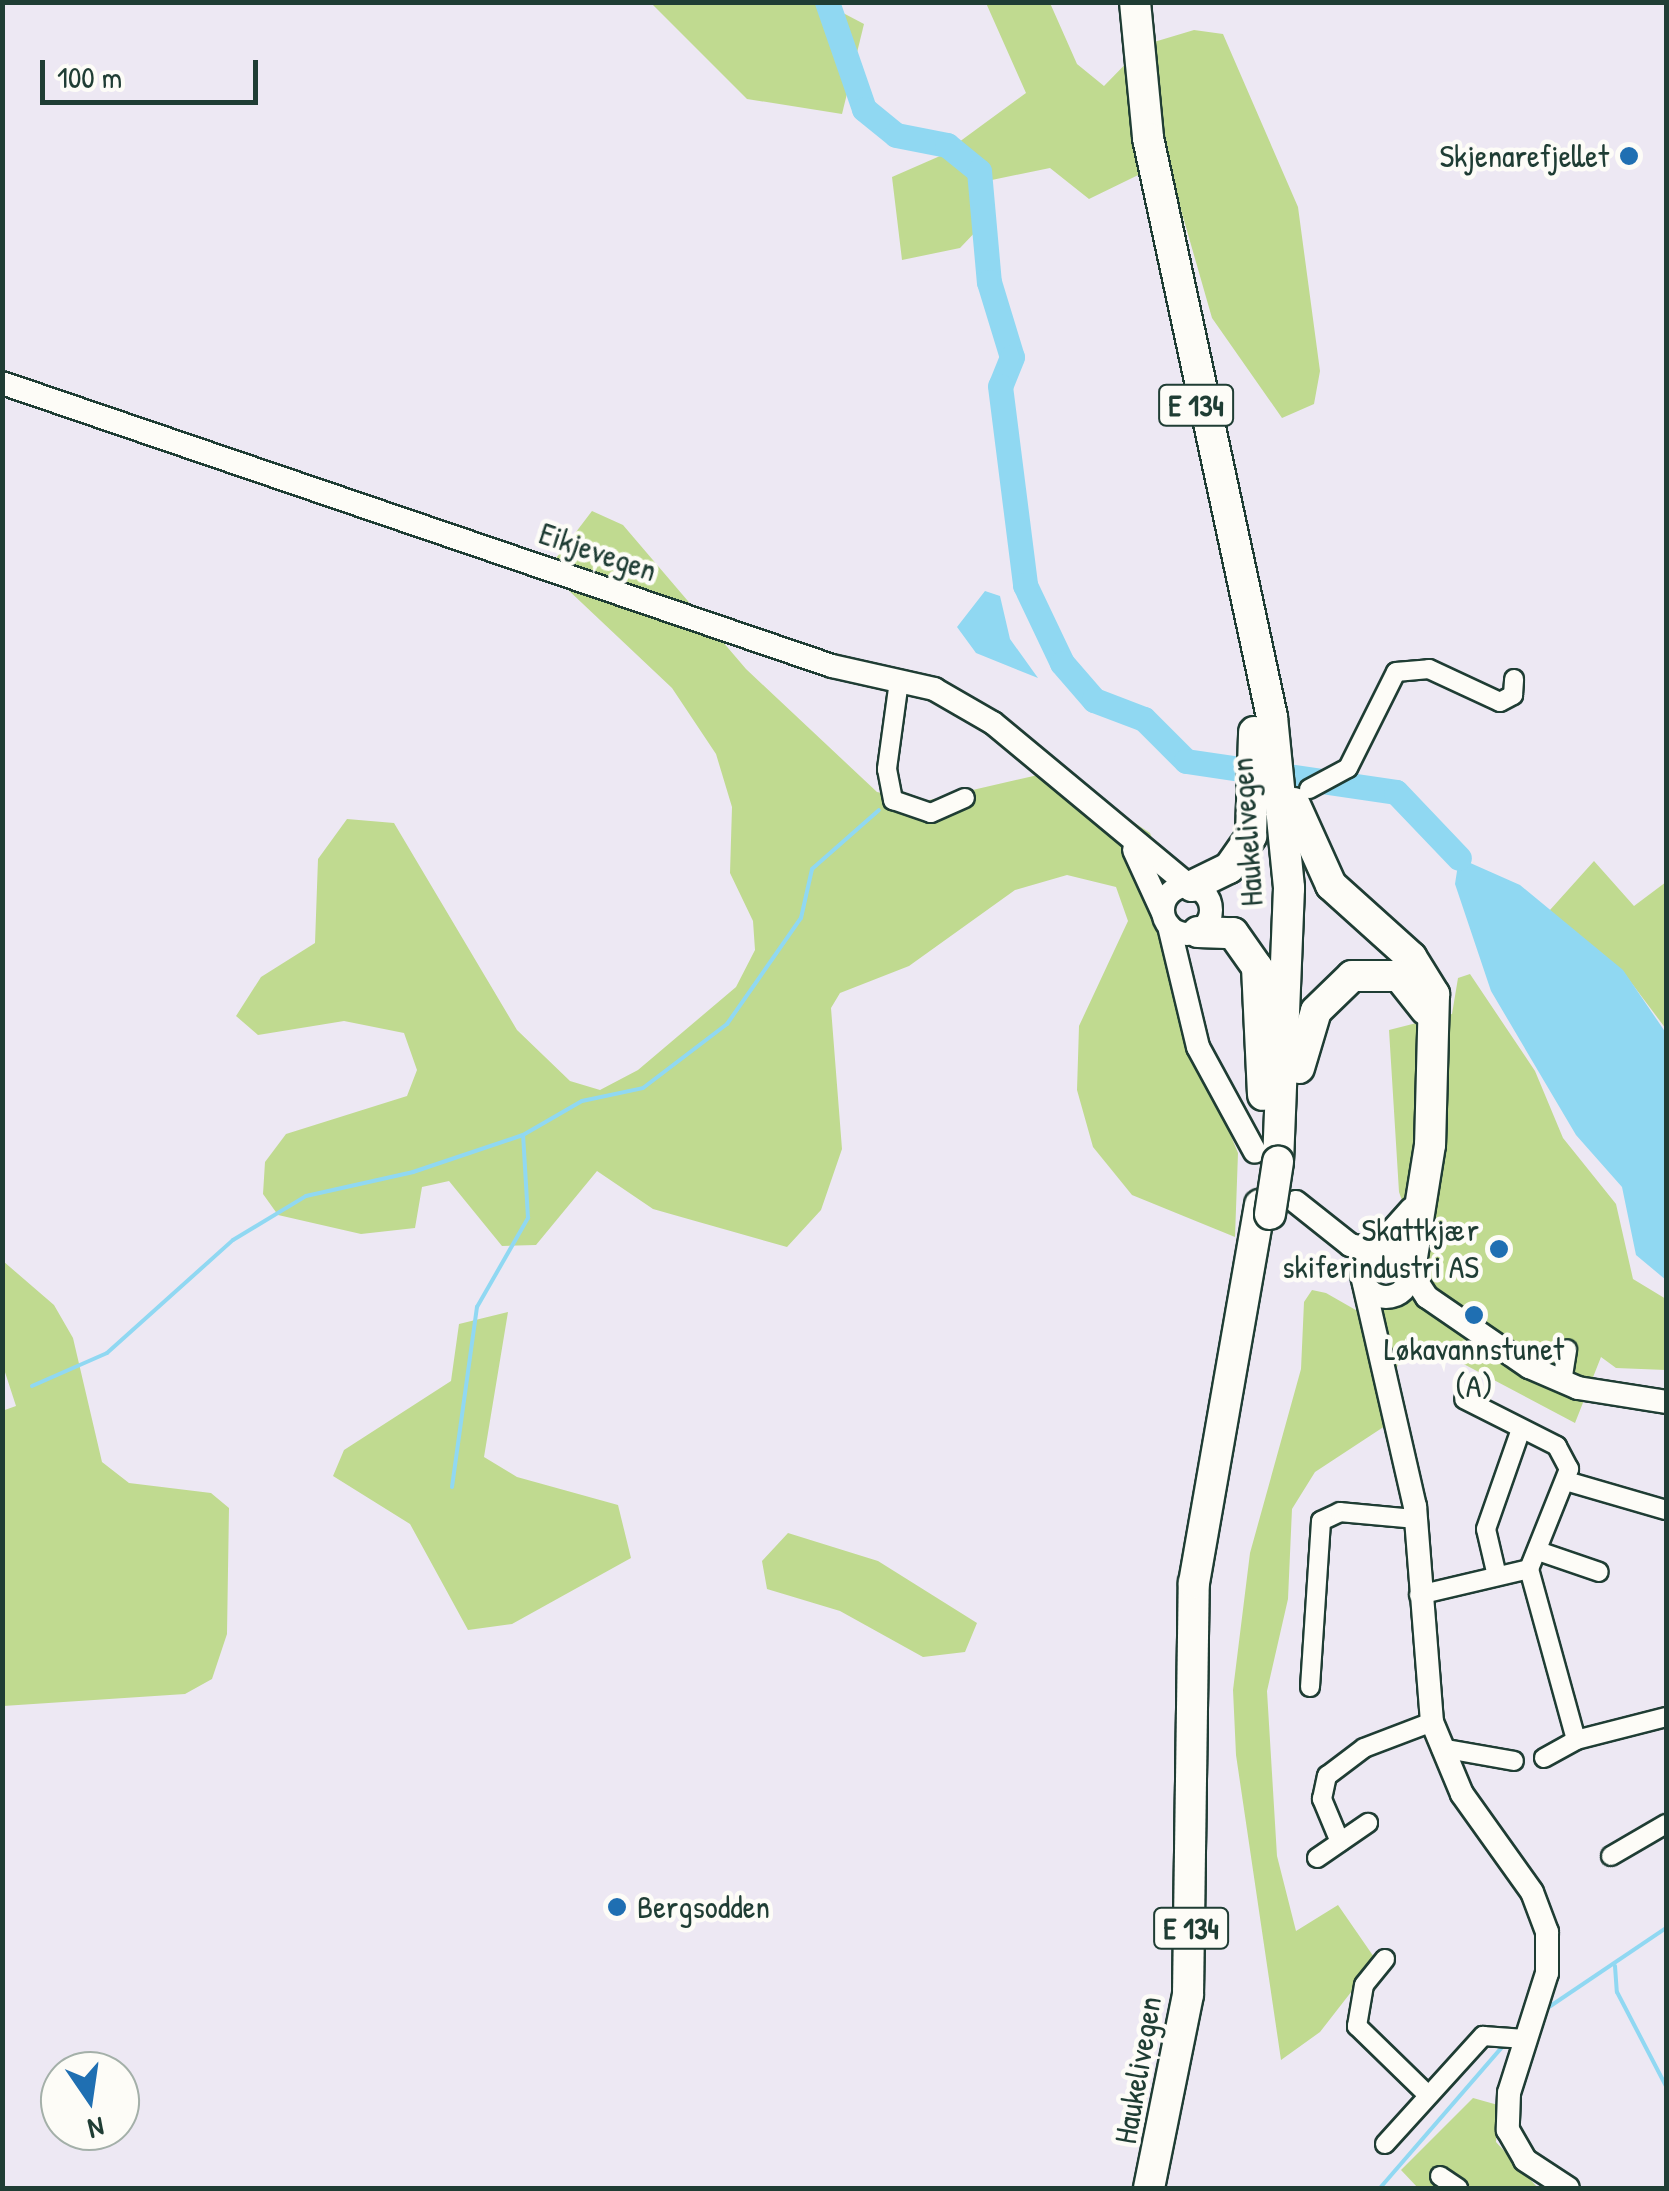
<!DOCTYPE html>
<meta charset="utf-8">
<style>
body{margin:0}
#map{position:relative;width:1669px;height:2191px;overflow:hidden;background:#ede8f3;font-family:"Patrick Hand",sans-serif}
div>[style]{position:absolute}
.green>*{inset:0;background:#c0da90}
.water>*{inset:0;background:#90d8f2}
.stream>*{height:4px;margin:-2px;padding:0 2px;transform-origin:2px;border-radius:2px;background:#90d8f2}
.river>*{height:25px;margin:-12.5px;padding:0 12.5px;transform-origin:12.5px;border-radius:12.5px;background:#90d8f2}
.roads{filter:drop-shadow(2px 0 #1f3d34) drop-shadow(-2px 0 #1f3d34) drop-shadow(0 2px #1f3d34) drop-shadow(0 -2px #1f3d34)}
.street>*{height:18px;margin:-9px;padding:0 9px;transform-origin:9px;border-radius:9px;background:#fdfcf7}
.secondary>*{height:22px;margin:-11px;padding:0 11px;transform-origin:11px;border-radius:11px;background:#fdfcf7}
.secondary>.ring{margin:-11px;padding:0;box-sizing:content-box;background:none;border:22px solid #fdfcf7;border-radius:50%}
.highway>*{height:30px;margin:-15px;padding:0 15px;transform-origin:15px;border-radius:15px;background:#fdfcf7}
.bridges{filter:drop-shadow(2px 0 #1f3d34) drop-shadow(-2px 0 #1f3d34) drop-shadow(0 2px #1f3d34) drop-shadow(0 -2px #1f3d34)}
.highway-bridge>*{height:30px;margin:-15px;padding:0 15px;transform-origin:15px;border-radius:15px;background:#fdfcf7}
.dots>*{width:28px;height:28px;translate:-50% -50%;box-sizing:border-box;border:5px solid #fdfcf7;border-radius:50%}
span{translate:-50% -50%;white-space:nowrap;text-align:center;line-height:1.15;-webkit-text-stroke:9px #fdfcf7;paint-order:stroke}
.shield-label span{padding:2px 8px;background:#fdfcf7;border:2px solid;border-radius:8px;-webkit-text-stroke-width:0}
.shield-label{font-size:30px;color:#1f3d34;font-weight:700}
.poi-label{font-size:32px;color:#1f3d34}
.right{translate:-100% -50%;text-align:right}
.left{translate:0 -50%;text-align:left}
.street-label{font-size:32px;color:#1f3d34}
.frame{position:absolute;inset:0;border:5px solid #1f3d34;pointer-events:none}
.north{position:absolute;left:40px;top:2051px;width:100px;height:100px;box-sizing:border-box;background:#fdfcf7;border:2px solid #a4b0a9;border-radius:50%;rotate:167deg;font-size:28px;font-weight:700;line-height:40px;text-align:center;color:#1f3d34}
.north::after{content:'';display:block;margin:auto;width:35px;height:45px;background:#1f6fb2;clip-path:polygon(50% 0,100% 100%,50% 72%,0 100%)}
.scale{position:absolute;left:40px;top:60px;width:218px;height:45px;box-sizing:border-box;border:5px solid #1f3d34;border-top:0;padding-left:12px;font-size:30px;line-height:35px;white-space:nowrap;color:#1f3d34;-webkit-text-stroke:8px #fdfcf7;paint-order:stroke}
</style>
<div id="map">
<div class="green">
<div style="clip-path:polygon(651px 3px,824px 3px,864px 24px,842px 114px,747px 99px)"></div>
<div style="clip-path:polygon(986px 3px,1050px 3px,1077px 64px,1104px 86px,1144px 45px,1194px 30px,1223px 34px,1298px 207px,1320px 371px,1314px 404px,1282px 418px,1212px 318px,1167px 161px,1089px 199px,1050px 168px,987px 181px,981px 226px,960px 248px,902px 260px,892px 177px,940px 156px,1026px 93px)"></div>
<div style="clip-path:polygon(592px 511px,623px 525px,746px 669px,877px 792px,925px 801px,1038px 775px,1083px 789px,1150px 833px,1173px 890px,1202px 1066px,1238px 1153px,1235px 1237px,1132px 1195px,1093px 1147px,1077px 1090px,1079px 1026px,1128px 921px,1116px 887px,1067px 875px,1015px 890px,909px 966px,840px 993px,831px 1008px,842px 1149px,821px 1210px,787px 1247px,653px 1209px,597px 1171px,536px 1245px,502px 1246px,449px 1181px,422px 1187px,415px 1228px,361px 1234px,278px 1215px,263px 1194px,265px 1162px,286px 1134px,407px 1096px,417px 1070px,404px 1033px,344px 1021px,258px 1035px,236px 1016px,261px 977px,315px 943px,318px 859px,347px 819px,394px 823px,517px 1030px,570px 1081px,600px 1090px,638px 1070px,736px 987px,755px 950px,753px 921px,730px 873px,732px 807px,716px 754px,672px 688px,547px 570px)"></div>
<div style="clip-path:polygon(1594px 861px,1634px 906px,1666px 882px,1666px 1029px,1624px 973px,1541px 920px)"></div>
<div style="clip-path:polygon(1470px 974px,1535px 1071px,1563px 1138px,1616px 1204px,1633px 1279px,1666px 1299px,1666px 1370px,1616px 1368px,1601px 1357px,1575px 1423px,1439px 1351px,1399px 1358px,1385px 1426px,1315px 1472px,1292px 1509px,1288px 1599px,1267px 1691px,1277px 1856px,1296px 1931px,1338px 1905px,1376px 1960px,1320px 2032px,1281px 2060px,1236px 1755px,1233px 1690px,1250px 1553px,1301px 1369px,1304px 1302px,1312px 1290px,1326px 1293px,1368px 1317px,1422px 1294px,1426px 1268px,1399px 1192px,1389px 1030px,1452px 1014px,1458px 978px)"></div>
<div style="clip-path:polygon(3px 1261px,54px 1305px,73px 1338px,102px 1462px,129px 1483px,211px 1493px,229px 1508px,227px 1634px,212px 1679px,185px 1694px,3px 1706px,2px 1411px,16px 1406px,3px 1366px)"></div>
<div style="clip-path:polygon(508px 1312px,484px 1457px,517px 1477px,618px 1505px,631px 1558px,512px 1624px,468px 1630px,410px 1524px,333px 1476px,344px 1450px,451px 1381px,459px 1324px)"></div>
<div style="clip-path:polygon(788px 1533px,878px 1561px,977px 1623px,965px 1652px,923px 1657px,840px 1611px,767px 1589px,762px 1561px)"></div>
<div style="clip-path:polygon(1473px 2098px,1498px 2105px,1496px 2142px,1538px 2188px,1418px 2188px,1401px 2170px)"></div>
</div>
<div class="water">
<div style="clip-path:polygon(985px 591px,1000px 596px,1010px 639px,1038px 678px,976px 653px,957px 627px)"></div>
<div style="clip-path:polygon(1459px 858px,1520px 885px,1623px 970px,1666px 1033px,1666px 1280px,1636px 1255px,1622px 1187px,1576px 1135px,1491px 991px,1455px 884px)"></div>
</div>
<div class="stream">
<div style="left:32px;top:1386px;width:82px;rotate:-23.7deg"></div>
<div style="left:107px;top:1353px;width:169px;rotate:-41.9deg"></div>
<div style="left:233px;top:1240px;width:85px;rotate:-31.1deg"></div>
<div style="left:306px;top:1196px;width:110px;rotate:-12.6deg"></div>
<div style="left:413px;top:1172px;width:116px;rotate:-18.6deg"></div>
<div style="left:523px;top:1135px;width:68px;rotate:-30deg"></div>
<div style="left:582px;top:1101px;width:62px;rotate:-12deg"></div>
<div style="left:643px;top:1088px;width:106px;rotate:-37.3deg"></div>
<div style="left:727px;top:1024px;width:129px;rotate:-55.1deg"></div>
<div style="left:801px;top:918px;width:50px;rotate:-77.3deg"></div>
<div style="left:812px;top:869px;width:89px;rotate:-41.4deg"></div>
<div style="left:452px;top:1487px;width:182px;rotate:-82.1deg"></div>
<div style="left:477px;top:1307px;width:103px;rotate:-60.2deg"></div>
<div style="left:528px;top:1218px;width:83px;rotate:-93.4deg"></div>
<div style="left:1615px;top:1966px;width:26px;rotate:86deg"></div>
<div style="left:1617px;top:1992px;width:106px;rotate:62.5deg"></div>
<div style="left:1546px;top:2009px;width:145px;rotate:-34deg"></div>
<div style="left:1380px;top:2188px;width:189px;rotate:-49.1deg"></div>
</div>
<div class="river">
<div style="left:827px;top:2px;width:113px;rotate:70.9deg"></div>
<div style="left:864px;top:109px;width:41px;rotate:39.1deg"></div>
<div style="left:896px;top:135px;width:52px;rotate:11.1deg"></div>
<div style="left:947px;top:145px;width:41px;rotate:39.1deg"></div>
<div style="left:979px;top:171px;width:111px;rotate:84.9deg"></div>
<div style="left:989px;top:282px;width:78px;rotate:73deg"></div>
<div style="left:1012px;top:357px;width:31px;rotate:112deg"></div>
<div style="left:1000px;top:386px;width:201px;rotate:82.8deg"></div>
<div style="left:1025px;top:585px;width:86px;rotate:64.6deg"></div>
<div style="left:1062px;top:663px;width:49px;rotate:49.1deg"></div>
<div style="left:1094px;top:700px;width:53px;rotate:20.8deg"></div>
<div style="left:1144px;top:719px;width:59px;rotate:45deg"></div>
<div style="left:1186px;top:761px;width:212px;rotate:8.4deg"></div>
<div style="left:1396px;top:792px;width:91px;rotate:46.3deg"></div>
</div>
<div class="roads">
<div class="street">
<div style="left:899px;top:681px;width:89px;rotate:97.8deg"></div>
<div style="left:887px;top:769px;width:32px;rotate:79deg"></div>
<div style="left:893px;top:800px;width:40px;rotate:18.9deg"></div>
<div style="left:931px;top:813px;width:37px;rotate:-24deg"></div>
<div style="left:1309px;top:789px;width:44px;rotate:-28.3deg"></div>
<div style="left:1348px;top:768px;width:107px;rotate:-63.4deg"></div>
<div style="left:1396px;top:672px;width:33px;rotate:-5deg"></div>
<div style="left:1429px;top:669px;width:78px;rotate:24.9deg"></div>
<div style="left:1500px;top:702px;width:15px;rotate:-28deg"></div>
<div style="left:1513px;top:695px;width:16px;rotate:-86deg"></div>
<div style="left:1562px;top:1382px;width:33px;rotate:-81deg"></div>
<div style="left:1566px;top:1481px;width:104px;rotate:16.2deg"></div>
<div style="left:1541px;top:1552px;width:61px;rotate:19deg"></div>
<div style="left:1529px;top:1569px;width:177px;rotate:74.6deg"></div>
<div style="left:1576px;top:1740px;width:93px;rotate:-14.3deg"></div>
<div style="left:1497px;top:1576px;width:48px;rotate:-103.2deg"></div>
<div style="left:1486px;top:1529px;width:106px;rotate:-70.7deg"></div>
<div style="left:1419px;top:1595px;width:113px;rotate:-13.3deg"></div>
<div style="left:1529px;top:1569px;width:108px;rotate:-68.2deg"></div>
<div style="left:1569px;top:1469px;width:26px;rotate:-118deg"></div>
<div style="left:1557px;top:1446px;width:104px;rotate:-153.2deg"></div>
<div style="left:1310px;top:1687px;width:166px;rotate:-86.2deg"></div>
<div style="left:1321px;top:1521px;width:21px;rotate:-25deg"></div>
<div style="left:1340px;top:1512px;width:76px;rotate:5.3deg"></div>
<div style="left:1441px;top:1748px;width:74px;rotate:10.1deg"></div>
<div style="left:1544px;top:1758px;width:37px;rotate:-29deg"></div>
<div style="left:1340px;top:1842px;width:47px;rotate:-112.7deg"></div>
<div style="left:1322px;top:1799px;width:24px;rotate:-78deg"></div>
<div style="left:1327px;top:1776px;width:46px;rotate:-37.1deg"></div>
<div style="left:1364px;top:1748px;width:73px;rotate:-20.9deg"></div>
<div style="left:1611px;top:1856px;width:64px;rotate:-30.2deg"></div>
<div style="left:1317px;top:1858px;width:62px;rotate:-34.5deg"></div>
<div style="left:1385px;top:1959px;width:33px;rotate:129deg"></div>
<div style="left:1364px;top:1985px;width:42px;rotate:99.7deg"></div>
<div style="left:1357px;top:2026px;width:96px;rotate:44.2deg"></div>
<div style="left:1385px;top:2144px;width:146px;rotate:-47.8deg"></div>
<div style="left:1483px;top:2036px;width:42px;rotate:4.1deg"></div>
<div style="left:1440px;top:2176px;width:22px;rotate:34deg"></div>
</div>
<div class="secondary">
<div style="left:2px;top:383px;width:877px;rotate:18.83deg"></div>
<div style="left:832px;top:666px;width:105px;rotate:12.7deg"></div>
<div style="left:934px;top:689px;width:68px;rotate:30deg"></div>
<div style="left:993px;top:723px;width:254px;rotate:39.7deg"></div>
<div style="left:1134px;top:850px;width:67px;rotate:65.3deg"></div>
<div class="ring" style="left:1163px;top:886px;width:26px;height:26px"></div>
<div style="left:1169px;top:926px;width:124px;rotate:76.5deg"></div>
<div style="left:1198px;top:1047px;width:119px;rotate:61.5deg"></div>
<div style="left:1296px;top:1202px;width:69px;rotate:38.5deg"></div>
<div style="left:1350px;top:1245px;width:28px;rotate:13deg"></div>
<div class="ring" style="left:1362px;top:1249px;width:26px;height:26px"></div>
<div style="left:1410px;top:1271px;width:31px;rotate:57deg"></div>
<div style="left:1427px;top:1297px;width:124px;rotate:34.5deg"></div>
<div style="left:1529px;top:1367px;width:53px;rotate:23.2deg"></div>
<div style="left:1578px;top:1388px;width:89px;rotate:9deg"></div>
<div style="left:1364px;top:1284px;width:228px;rotate:77.1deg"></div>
<div style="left:1415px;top:1506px;width:217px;rotate:85.5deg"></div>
<div style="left:1432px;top:1722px;width:78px;rotate:67.4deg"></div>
<div style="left:1462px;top:1794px;width:120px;rotate:54.5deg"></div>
<div style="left:1532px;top:1892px;width:43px;rotate:69.4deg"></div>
<div style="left:1547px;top:1932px;width:41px;rotate:90deg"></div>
<div style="left:1547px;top:1973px;width:126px;rotate:107.6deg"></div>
<div style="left:1509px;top:2093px;width:37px;rotate:92deg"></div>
<div style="left:1508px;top:2130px;width:34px;rotate:60deg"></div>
<div style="left:1525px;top:2160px;width:51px;rotate:33.1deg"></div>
</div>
<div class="highway">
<div style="left:1135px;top:2px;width:137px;rotate:84.5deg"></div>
<div style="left:1148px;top:138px;width:592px;rotate:77.91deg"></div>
<div style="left:1272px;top:717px;width:172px;rotate:84.3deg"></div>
<div style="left:1289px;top:888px;width:274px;rotate:92.3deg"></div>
<div style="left:1294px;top:803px;width:90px;rotate:65.7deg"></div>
<div style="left:1331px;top:885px;width:108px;rotate:42deg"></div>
<div style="left:1411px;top:957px;width:44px;rotate:58.1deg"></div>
<div style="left:1434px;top:994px;width:151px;rotate:91.5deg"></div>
<div style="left:1430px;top:1145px;width:127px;rotate:99.1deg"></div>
<div style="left:1192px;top:886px;width:41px;rotate:-25.9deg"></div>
<div style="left:1229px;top:868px;width:39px;rotate:-55deg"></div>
<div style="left:1251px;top:836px;width:104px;rotate:-88.3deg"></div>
<div style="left:1198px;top:932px;width:35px;rotate:2deg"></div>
<div style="left:1233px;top:933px;width:42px;rotate:54.8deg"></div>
<div style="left:1257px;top:967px;width:128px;rotate:87.3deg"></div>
<div style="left:1299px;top:1068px;width:59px;rotate:-73.4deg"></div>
<div style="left:1316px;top:1011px;width:50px;rotate:-44.2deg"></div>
<div style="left:1352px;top:976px;width:47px"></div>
<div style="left:1399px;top:976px;width:43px;rotate:51.5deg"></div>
<div style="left:1380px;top:1250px;width:51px;rotate:-48.2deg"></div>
<div style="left:1149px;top:2188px;width:197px;rotate:-78.6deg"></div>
<div style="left:1188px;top:1995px;width:412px;rotate:-89.2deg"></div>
<div style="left:1194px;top:1583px;width:384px;rotate:-80.1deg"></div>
</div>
</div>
<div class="bridges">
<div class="highway-bridge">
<div style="left:1270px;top:1214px;width:53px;rotate:-81.3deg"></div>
</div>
</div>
<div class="dots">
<div style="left:1629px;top:156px;background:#1f6fb2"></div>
<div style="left:1499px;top:1249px;background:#1f6fb2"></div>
<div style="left:1474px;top:1315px;background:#1f6fb2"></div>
<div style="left:617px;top:1907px;background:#1f6fb2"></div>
</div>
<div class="shield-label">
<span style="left:1196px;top:405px">E 134</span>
<span style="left:1191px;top:1928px">E 134</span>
</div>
<div class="poi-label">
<span class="right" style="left:1609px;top:156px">Skjenarefjellet</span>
<span class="right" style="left:1479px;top:1249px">Skattkjær<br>skiferindustri AS</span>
<span style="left:1474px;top:1368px">Løkavannstunet<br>(A)</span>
<span class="left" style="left:637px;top:1907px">Bergsodden</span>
</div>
<div class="street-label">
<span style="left:598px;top:552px;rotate:19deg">Eikjevegen</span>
<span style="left:1247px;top:832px;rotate:-94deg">Haukelivegen</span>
<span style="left:1138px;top:2070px;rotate:-80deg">Haukelivegen</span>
</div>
<div class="frame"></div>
<div class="north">N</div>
<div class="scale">100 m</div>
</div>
